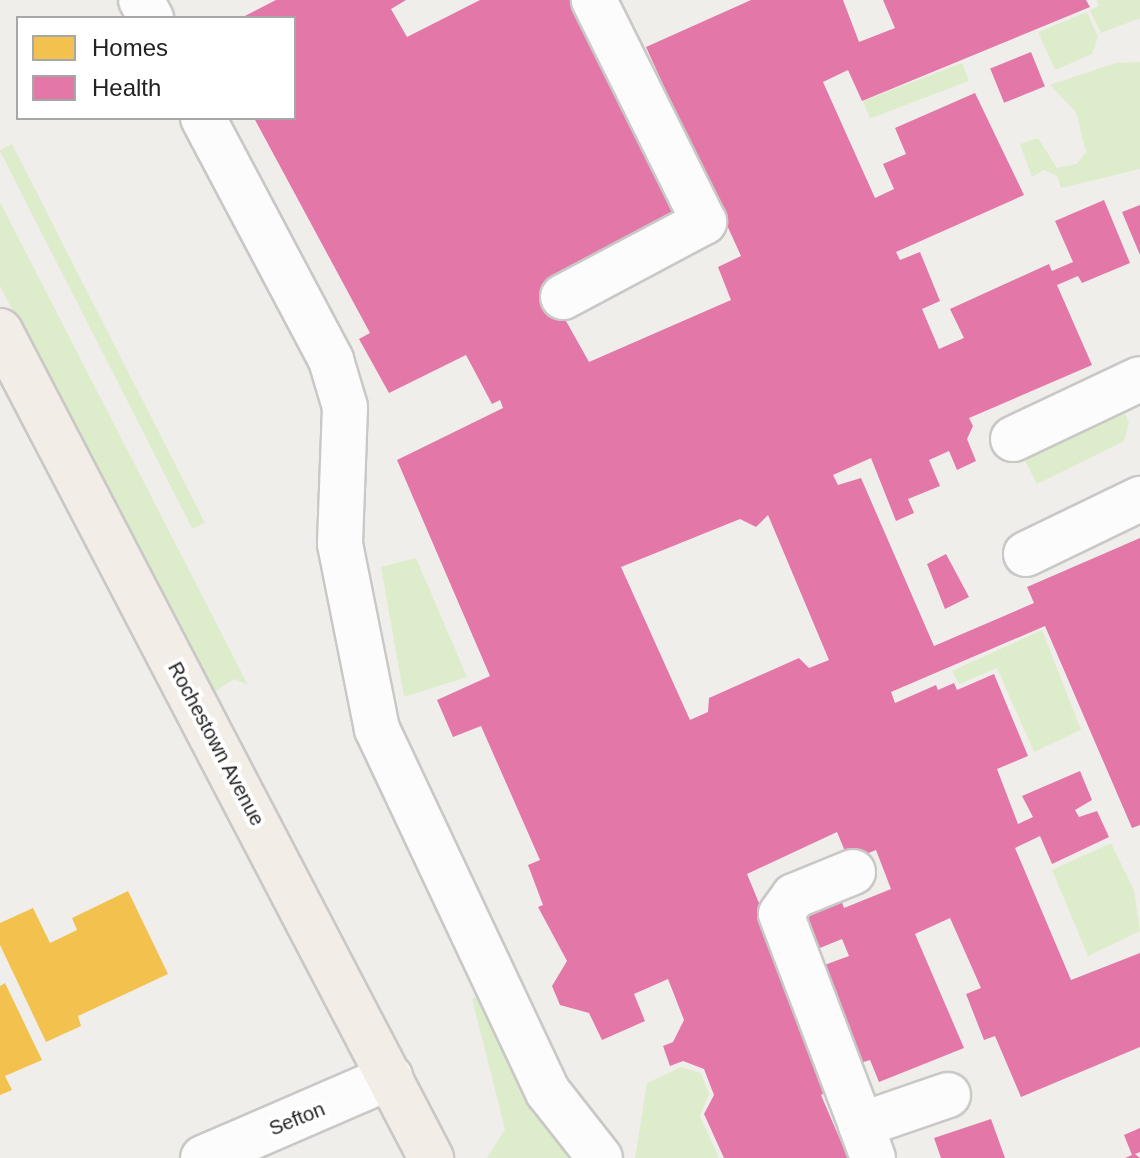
<!DOCTYPE html>
<style>
body{margin:0}
#map{position:relative;width:1140px;height:1158px;overflow:hidden;background:#f0eeeb;font-family:Helvetica,sans-serif}
div>[style]{position:absolute}
.grass>*{inset:0;background:#ddeccb;transform-origin:0 0}
.homes>*{inset:0;background:#f2c14e}
.health>*{inset:0;background:#e377a8;transform-origin:0 0}
.roads{filter:drop-shadow(2px 0 #c9c8c7) drop-shadow(-2px 0 #c9c8c7) drop-shadow(0 2px #c9c8c7) drop-shadow(0 -2px #c9c8c7)}
.minor>*{height:44px;margin:-22px;padding:0 22px;transform-origin:22px;border-radius:22px;background:#fdfcfc}
.major>*{height:44px;margin:-22px;padding:0 22px;transform-origin:22px;border-radius:22px;background:#f3ede7}
span{translate:-50% -50%;white-space:nowrap;text-align:center;line-height:1.15;-webkit-text-stroke:8px #fff;paint-order:stroke}
.street-label{font-size:20px;color:#222}
.legend{position:absolute;left:16px;top:16px;width:280px;height:104px;box-sizing:border-box;background:#fff;border:2px solid #a7a7a7;margin:0;padding:10px 14px;list-style:none;font-size:24px;color:#222}
.legend li{display:flex;align-items:center;gap:16px;height:40px}
.legend b{width:40px;border:2px solid #a7a7a7}
</style>
<div id="map">
<div class="grass">
<div style="clip-path:polygon(1097px 0,1140px 0,1140px 18px,1101px 33px,1090px 10px,1099px 6px)"></div>
<div style="clip-path:polygon(1087px 12px,1098px 37px,1092px 54px,1055px 70px,1038px 32px)"></div>
<div style="clip-path:polygon(1140px 62px,1140px 169px,1061px 188px,1057px 176px,1044px 170px,1032px 177px,1020px 144px,1038px 138px,1057px 168px,1077px 164px,1086px 152px,1076px 112px,1050px 85px,1116px 63px)"></div>
<div style="left:962px;top:63px;width:19px;height:106px;rotate:69deg"></div>
<div style="left:12px;top:144px;width:425px;height:14px;rotate:63deg"></div>
<div style="clip-path:polygon(0 202px,248px 685px,234px 679px,213px 693px,0 286px)"></div>
<div style="clip-path:polygon(1122px 407px,1129px 423px,1124px 441px,1037px 484px,1025px 461px)"></div>
<div style="clip-path:polygon(416px 558px,467px 677px,404px 697px,381px 567px)"></div>
<div style="clip-path:polygon(1042px 630px,1081px 730px,1034px 752px,997px 668px,959px 684px,952px 671px)"></div>
<div style="clip-path:polygon(1111px 843px,1134px 890px,1140px 931px,1088px 956px,1052px 870px)"></div>
<div style="clip-path:polygon(479px 995px,579px 1158px,487px 1158px,505px 1129px,472px 999px)"></div>
<div style="clip-path:polygon(681px 1067px,701px 1073px,709px 1094px,700px 1116px,719px 1158px,635px 1158px,647px 1083px)"></div>
</div>
<div class="homes">
<div style="clip-path:polygon(128px 891px,168px 974px,78px 1016px,81px 1026px,46px 1042px,0 945px,0 923px,33px 908px,50px 943px,77px 930px,72px 918px)"></div>
<div style="clip-path:polygon(5px 983px,42px 1060px,5px 1076px,12px 1090px,0 1095px,0 986px)"></div>
</div>
<div class="health">
<div style="clip-path:polygon(evenodd,276px 0,406px 0,391px 9px,407px 37px,480px 0,582px 0,694px 221px,552px 296px,589px 362px,731px 300px,718px 267px,741px 256px,646px 47px,751px 0,843px 0,859px 42px,895px 28px,883px 0,1086px 0,1090px 7px,862px 101px,848px 70px,823px 82px,875px 198px,894px 189px,883px 164px,906px 154px,895px 128px,975px 93px,1024px 195px,896px 252px,900px 260px,920px 252px,940px 301px,922px 309px,939px 349px,964px 338px,950px 309px,1049px 264px,1052px 271px,1073px 262px,1055px 221px,1104px 200px,1130px 263px,1082px 283px,1078px 276px,1057px 285px,1092px 365px,969px 418px,973px 426px,967px 439px,976px 461px,957px 470px,949px 451px,929px 460px,940px 486px,908px 499px,914px 513px,896px 521px,871px 458px,833px 475px,838px 485px,861px 478px,934px 646px,1034px 603px,1027px 587px,1140px 538px,1140px 825px,1132px 828px,1045px 626px,891px 692px,895px 703px,936px 685px,938px 690px,954px 683px,957px 690px,994px 674px,1028px 756px,997px 769px,1018px 824px,1033px 817px,1022px 796px,1080px 771px,1092px 800px,1075px 810px,1079px 817px,1097px 811px,1109px 837px,1052px 864px,1040px 836px,1015px 848px,1071px 980px,1140px 953px,1140px 1047px,1021px 1097px,995px 1036px,984px 1040px,966px 994px,981px 988px,950px 918px,915px 934px,964px 1048px,879px 1082px,870px 1060px,860px 1063px,819px 967px,849px 956px,842px 939px,810px 952px,794px 916px,840px 897px,844px 908px,891px 889px,876px 850px,849px 861px,837px 832px,747px 874px,835px 1087px,821px 1095px,848px 1158px,724px 1158px,704px 1114px,714px 1095px,704px 1069px,683px 1061px,670px 1066px,663px 1046px,673px 1042px,684px 1020px,668px 979px,634px 994px,645px 1021px,602px 1040px,589px 1013px,560px 1005px,552px 986px,567px 961px,538px 907px,543px 905px,528px 865px,540px 860px,481px 726px,453px 737px,437px 700px,490px 676px,397px 460px,503px 408px,500px 400px,492px 404px,466px 355px,389px 393px,359px 339px,370px 333px,254px 118px,294px 118px,294px 18px,241px 18px,276px 0,768px 515px,829px 660px,809px 668px,799px 658px,709px 698px,708px 712px,690px 720px,621px 567px,740px 519px,756px 527px,768px 515px)"></div>
<div style="left:1031px;top:52px;width:37px;height:44px;rotate:68deg"></div>
<div style="clip-path:polygon(1140px 205px,1140px 255px,1122px 212px)"></div>
<div style="clip-path:polygon(946px 554px,969px 597px,945px 609px,927px 564px)"></div>
<div style="clip-path:polygon(991px 1119px,1005px 1158px,941px 1158px,934px 1138px)"></div>
<div style="clip-path:polygon(1140px 1128px,1140px 1152px,1135px 1154px,1140px 1158px,1125px 1158px,1132px 1155px,1124px 1135px)"></div>
</div>
<div class="roads">
<div class="minor">
<div style="left:141px;top:0;width:21px;rotate:61deg"></div>
<div style="left:203px;top:118px;width:274px;rotate:62.1deg"></div>
<div style="left:331px;top:360px;width:49px;rotate:73.4deg"></div>
<div style="left:345px;top:407px;width:137px;rotate:92.1deg"></div>
<div style="left:340px;top:544px;width:189px;rotate:78.7deg"></div>
<div style="left:377px;top:729px;width:401px;rotate:64.8deg"></div>
<div style="left:548px;top:1092px;width:84px;rotate:51.8deg"></div>
<div style="left:563px;top:297px;width:160px;rotate:-28deg"></div>
<div style="left:704px;top:222px;width:248px;rotate:-116.4deg"></div>
<div style="left:1013px;top:439px;width:140px;rotate:-25.3deg"></div>
<div style="left:1026px;top:554px;width:127px;rotate:-25.8deg"></div>
<div style="left:853px;top:872px;width:64px;rotate:157.9deg"></div>
<div style="left:794px;top:896px;width:22px;rotate:126deg"></div>
<div style="left:781px;top:914px;width:226px;rotate:69.2deg"></div>
<div style="left:203px;top:1158px;width:204px;rotate:-23.4deg"></div>
<div style="left:873px;top:1158px;width:35px;rotate:-110deg"></div>
<div style="left:861px;top:1125px;width:92px;rotate:-19deg"></div>
</div>
<div class="major">
<div style="left:0;top:331px;width:933px;rotate:62.47deg"></div>
</div>
</div>
<div class="street-label">
<span style="left:216px;top:744px;rotate:62deg">Rochestown Avenue</span>
<span style="left:297px;top:1119px;rotate:-22deg">Sefton</span>
</div>
<ul class="legend">
<li><b style="height:22px;background:#f2c14e"></b>Homes</li>
<li><b style="height:22px;background:#e377a8"></b>Health</li>
</ul>
</div>
